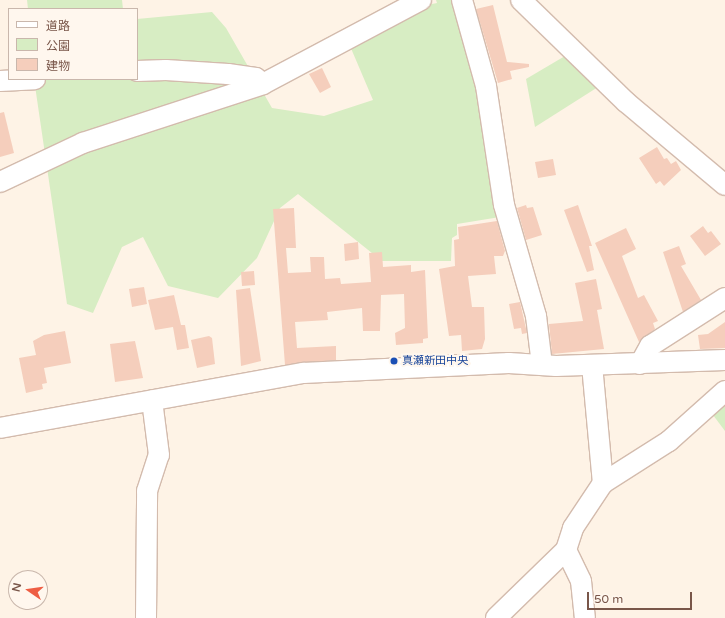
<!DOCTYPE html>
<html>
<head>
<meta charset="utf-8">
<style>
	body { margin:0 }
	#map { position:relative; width:725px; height:618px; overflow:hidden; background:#fef3e6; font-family:"Varela Round","Noto Sans JP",sans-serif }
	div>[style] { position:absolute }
	.green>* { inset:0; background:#d7edc3 }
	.building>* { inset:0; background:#f5cebc }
	.roads { filter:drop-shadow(1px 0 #d3bbad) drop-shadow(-1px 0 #d3bbad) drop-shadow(0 1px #d3bbad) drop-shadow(0 -1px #d3bbad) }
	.minor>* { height:20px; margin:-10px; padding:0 10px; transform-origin:10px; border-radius:10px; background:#fff }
	.dots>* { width:11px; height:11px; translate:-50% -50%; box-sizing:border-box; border:2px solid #fff7ee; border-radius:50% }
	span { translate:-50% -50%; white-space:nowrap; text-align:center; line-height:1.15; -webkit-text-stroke:4px #fff7ee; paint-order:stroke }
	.transit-label { font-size:11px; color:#164399 }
	.left { translate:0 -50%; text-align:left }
	.legend { position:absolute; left:8px; top:8px; width:130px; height:72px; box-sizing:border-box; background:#fff7ee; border:1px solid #c9b7ac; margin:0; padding:5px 7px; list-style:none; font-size:12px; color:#795649 }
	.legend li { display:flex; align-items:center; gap:8px; height:20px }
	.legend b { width:20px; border:1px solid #c9b7ac }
	.north { position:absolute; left:8px; top:570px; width:40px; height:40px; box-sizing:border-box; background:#fff7ee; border:1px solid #c9b7ac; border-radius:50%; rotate:283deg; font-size:11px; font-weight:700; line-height:16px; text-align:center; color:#795649 }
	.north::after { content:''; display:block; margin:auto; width:14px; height:18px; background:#ee5e44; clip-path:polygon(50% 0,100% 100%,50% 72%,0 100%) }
	.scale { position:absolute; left:587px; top:592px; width:105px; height:18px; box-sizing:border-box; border:2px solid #795649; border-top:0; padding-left:5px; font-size:12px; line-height:14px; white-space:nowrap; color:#795649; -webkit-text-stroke:3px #fff7ee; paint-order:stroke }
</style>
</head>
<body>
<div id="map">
	<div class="green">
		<div style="clip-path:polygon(27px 0,122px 0,123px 9px,28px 9px)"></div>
		<div style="clip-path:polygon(436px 0,456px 0,479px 99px,500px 217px,457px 224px,457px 235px,452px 238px,451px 261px,382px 261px,298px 194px,280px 208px,257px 258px,218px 298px,168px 286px,143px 237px,122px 247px,93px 313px,67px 304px,34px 79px,137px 79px,137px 19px,212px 12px,226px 28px,272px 108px,324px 116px,373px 100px,350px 46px,427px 5px,437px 3px)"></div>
		<div style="clip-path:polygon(565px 56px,598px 87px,535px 127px,526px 79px)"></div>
		<div style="clip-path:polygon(725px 397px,725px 431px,710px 411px)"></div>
	</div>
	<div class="building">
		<div style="clip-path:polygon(493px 5px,507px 62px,529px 64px,529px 67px,510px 71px,512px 79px,498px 83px,476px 9px)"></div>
		<div style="clip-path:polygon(322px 68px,331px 87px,320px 93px,309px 74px)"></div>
		<div style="clip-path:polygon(4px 112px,14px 153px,0 157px,0 113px)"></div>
		<div style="clip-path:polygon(657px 147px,664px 159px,667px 158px,671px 164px,676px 161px,681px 170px,664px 186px,660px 181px,656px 184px,639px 158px)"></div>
		<div style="clip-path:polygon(553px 159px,556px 175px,538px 178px,535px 162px)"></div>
		<div style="clip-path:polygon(526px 205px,527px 208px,533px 207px,542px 235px,526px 240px,517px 208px)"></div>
		<div style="clip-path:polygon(578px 205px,592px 246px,589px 246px,594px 270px,587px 272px,564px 210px)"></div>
		<div style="clip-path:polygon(294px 208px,296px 248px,286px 248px,288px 273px,311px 272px,310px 257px,324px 257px,325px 279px,340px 278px,341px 284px,371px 282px,369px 253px,382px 252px,383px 267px,411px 265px,411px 272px,425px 270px,428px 338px,423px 339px,423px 343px,396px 345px,395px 333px,405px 328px,404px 294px,381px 295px,380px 331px,363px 331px,362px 308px,327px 312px,328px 320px,295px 322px,297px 348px,336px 346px,336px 360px,285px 365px,273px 209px)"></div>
		<div style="clip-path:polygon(497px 221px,505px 251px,503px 256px,494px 256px,496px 274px,468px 276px,472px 307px,484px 307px,485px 339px,482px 349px,462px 351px,461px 335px,449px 336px,439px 269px,455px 266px,454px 240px,459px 239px,458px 227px)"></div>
		<div style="clip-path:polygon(703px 226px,708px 233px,711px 231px,721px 244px,705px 256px,690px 236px)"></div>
		<div style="clip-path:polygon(626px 228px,636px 249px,622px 256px,638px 298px,644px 295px,658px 321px,653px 323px,655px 329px,639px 342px,595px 243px)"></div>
		<div style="clip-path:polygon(358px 242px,359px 259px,345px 261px,344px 244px)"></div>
		<div style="clip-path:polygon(679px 246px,686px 264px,681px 266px,701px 300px,683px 312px,663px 252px)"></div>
		<div style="clip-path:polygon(254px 271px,255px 285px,242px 286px,241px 272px)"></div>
		<div style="clip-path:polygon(596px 279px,602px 309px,597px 310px,604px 349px,552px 354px,549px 324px,583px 321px,575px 283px)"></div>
		<div style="clip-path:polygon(144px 287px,147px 304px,132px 307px,129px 289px)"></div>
		<div style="clip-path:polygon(250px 288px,261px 361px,241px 366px,236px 290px)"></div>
		<div style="clip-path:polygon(174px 295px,181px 325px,185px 325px,189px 348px,177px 350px,173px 327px,155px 330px,148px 300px)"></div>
		<div style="clip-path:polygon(520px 302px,527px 333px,522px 334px,521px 328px,514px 329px,509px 304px)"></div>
		<div style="clip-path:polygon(725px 322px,725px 348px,700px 349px,698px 335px,708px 334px)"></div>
		<div style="clip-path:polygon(65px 331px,71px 363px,44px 368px,47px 383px,42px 384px,43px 389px,26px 393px,19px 358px,36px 355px,33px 341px,44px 335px)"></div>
		<div style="clip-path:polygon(209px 336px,212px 338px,215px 364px,197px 368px,191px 340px)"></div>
		<div style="clip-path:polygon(135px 341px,143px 378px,115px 382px,110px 344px)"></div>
	</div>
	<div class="roads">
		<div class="minor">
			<div style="left:462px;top:0;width:89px;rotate:74.4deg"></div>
			<div style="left:486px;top:86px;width:120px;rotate:81.4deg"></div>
			<div style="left:504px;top:205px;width:116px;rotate:73.9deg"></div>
			<div style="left:536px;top:316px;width:49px;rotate:83deg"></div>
			<div style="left:521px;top:0;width:146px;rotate:44.2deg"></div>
			<div style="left:626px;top:102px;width:129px;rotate:40deg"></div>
			<div style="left:137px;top:71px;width:29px;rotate:-2deg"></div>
			<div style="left:166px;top:70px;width:62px;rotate:3.7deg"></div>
			<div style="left:228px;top:74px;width:28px;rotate:8deg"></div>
			<div style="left:256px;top:78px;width:9px;rotate:41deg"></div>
			<div style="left:0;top:81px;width:35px;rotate:-3deg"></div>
			<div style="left:0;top:182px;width:92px;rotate:-25.2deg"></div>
			<div style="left:83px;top:143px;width:189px;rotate:-18.1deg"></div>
			<div style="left:263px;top:84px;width:179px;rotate:-28deg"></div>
			<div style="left:640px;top:364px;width:21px;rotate:-61deg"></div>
			<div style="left:650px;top:346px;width:89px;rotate:-32.6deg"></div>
			<div style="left:592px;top:365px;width:119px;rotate:84.7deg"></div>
			<div style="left:0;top:428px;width:308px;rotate:-10.3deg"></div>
			<div style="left:303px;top:373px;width:206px;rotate:-2.8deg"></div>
			<div style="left:509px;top:363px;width:47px;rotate:3.7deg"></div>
			<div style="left:556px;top:366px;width:169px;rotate:-2deg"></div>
			<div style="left:566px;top:550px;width:34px;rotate:64deg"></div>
			<div style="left:581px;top:581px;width:37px;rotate:84deg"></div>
			<div style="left:146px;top:618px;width:127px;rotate:-89.5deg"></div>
			<div style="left:147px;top:491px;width:38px;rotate:-72deg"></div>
			<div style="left:159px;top:455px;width:55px;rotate:-97.3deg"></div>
			<div style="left:496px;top:618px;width:98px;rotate:-44.2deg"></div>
			<div style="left:566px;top:550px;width:23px;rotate:-72deg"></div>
			<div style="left:573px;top:528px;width:54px;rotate:-56.3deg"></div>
			<div style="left:603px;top:483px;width:78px;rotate:-32.5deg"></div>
			<div style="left:669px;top:441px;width:75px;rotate:-41.8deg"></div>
		</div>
	</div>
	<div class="dots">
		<div style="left:394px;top:361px;background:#1a4fb4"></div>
	</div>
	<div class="transit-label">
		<span class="left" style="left:402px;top:361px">真瀬新田中央</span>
	</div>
	<ul class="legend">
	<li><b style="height:5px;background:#fff"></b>道路</li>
	<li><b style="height:11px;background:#d7edc3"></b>公園</li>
	<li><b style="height:11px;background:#f5cebc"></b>建物</li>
	</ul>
	<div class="north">N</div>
	<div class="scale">50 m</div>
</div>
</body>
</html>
